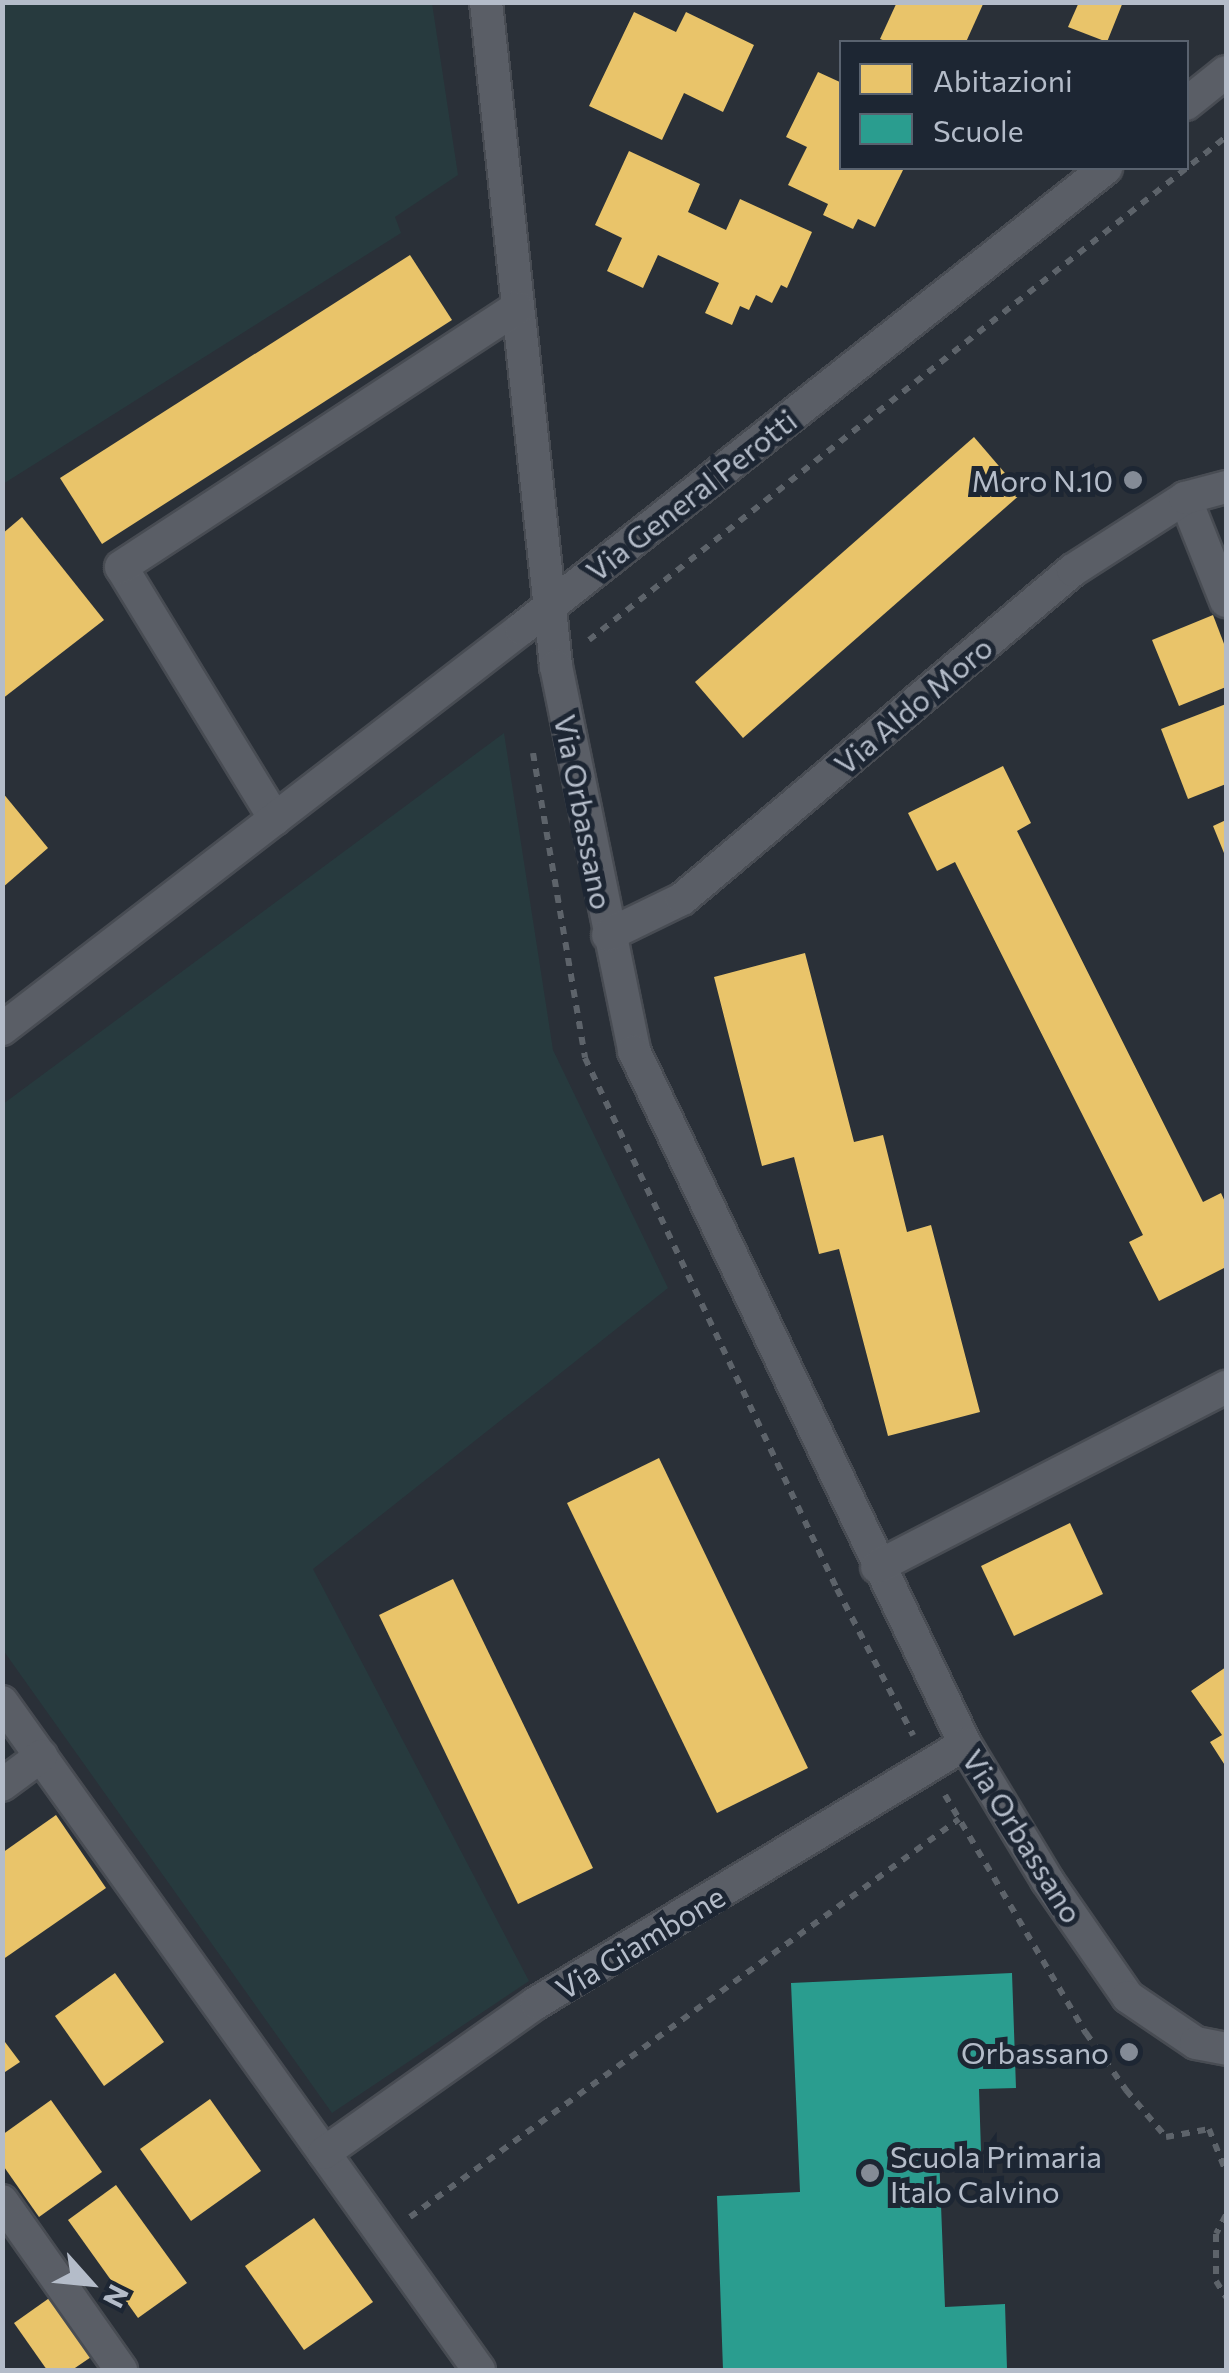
<!DOCTYPE html>
<html>
<head>
<meta charset="utf-8">
<style>
	body { margin:0 }
	#map { position:relative; width:1229px; height:2373px; overflow:hidden; background:#2a3038; font-family:Commissioner,sans-serif }
	div>[style] { position:absolute }
	.green>* { inset:0; background:#273a3e }
	.homes>* { inset:0; background:#e9c46a }
	.schools>* { inset:0; background:#2a9d8f }
	.path>* { height:6px; margin-top:-3px; transform-origin:0; background:repeating-linear-gradient(90deg,#5d636a 0 8px,transparent 0 16px) }
	.roads { filter:drop-shadow(2px 0 #484c53) drop-shadow(-2px 0 #484c53) drop-shadow(0 2px #484c53) drop-shadow(0 -2px #484c53) }
	.minor>* { height:32px; margin:-16px; padding:0 16px; transform-origin:16px; border-radius:16px; background:#5a5e66 }
	.dots>* { width:28px; height:28px; translate:-50% -50%; box-sizing:border-box; border:5px solid #1d2633; border-radius:50% }
	span { translate:-50% -50%; white-space:nowrap; text-align:center; line-height:1.15; -webkit-text-stroke:10px #1d2633; paint-order:stroke }
	.poi-label { font-size:30px; color:#b4bcc9 }
	.right { translate:-100% -50%; text-align:right }
	.left { translate:0 -50%; text-align:left }
	.street-label { font-size:30px; color:#b4bcc9 }
	.frame { position:absolute; inset:0; border:5px solid #b4bcc9; pointer-events:none }
	.legend { position:absolute; left:839px; top:40px; width:350px; height:130px; box-sizing:border-box; background:#1d2633; border:2px solid #59626f; margin:0; padding:12px 18px; list-style:none; font-size:30px; color:#b4bcc9 }
	.legend li { display:flex; align-items:center; gap:20px; height:50px }
	.legend b { width:50px; border:2px solid #59626f }
	.north { position:absolute; left:40px; top:2233px; width:100px; height:100px; -webkit-text-stroke:8px #1d2633; paint-order:stroke; rotate:117deg; font-size:28px; font-weight:700; line-height:40px; text-align:center; color:#b4bcc9 }
	.north::after { content:''; display:block; margin:auto; width:35px; height:45px; background:#b4bcc9; clip-path:polygon(50% 0,100% 100%,50% 72%,0 100%) }
</style>
</head>
<body>
<div id="map">
	<div class="green">
		<div style="clip-path:polygon(3px 2px,432px 3px,458px 175px,395px 217px,401px 233px,3px 484px)"></div>
		<div style="clip-path:polygon(504px 733px,553px 1050px,668px 1288px,313px 1569px,529px 1981px,332px 2113px,3px 1650px,3px 1104px)"></div>
	</div>
	<div class="homes">
		<div style="clip-path:polygon(897px 2px,984px 2px,966px 42px,888px 42px,880px 39px)"></div>
		<div style="clip-path:polygon(1079px 2px,1123px 2px,1107px 42px,1068px 27px)"></div>
		<div style="clip-path:polygon(634px 12px,676px 32px,686px 12px,754px 45px,723px 112px,684px 93px,662px 140px,589px 106px)"></div>
		<div style="clip-path:polygon(818px 72px,842px 83px,842px 168px,904px 168px,875px 227px,858px 219px,853px 229px,823px 215px,828px 204px,788px 185px,807px 147px,786px 137px)"></div>
		<div style="clip-path:polygon(629px 151px,700px 184px,688px 212px,726px 230px,740px 199px,812px 232px,787px 288px,781px 285px,772px 303px,756px 295px,749px 310px,740px 306px,732px 325px,705px 313px,719px 283px,658px 255px,643px 288px,607px 271px,622px 238px,595px 225px)"></div>
		<div style="clip-path:polygon(410px 255px,452px 320px,102px 544px,60px 478px)"></div>
		<div style="clip-path:polygon(974px 437px,1022px 493px,743px 738px,695px 682px)"></div>
		<div style="clip-path:polygon(22px 517px,104px 620px,2px 699px,2px 534px)"></div>
		<div style="clip-path:polygon(1213px 615px,1226px 649px,1226px 687px,1179px 706px,1152px 640px)"></div>
		<div style="clip-path:polygon(1226px 704px,1226px 784px,1188px 799px,1161px 729px)"></div>
		<div style="clip-path:polygon(1003px 766px,1031px 823px,1017px 831px,1203px 1202px,1221px 1193px,1226px 1204px,1226px 1267px,1159px 1301px,1129px 1242px,1143px 1235px,955px 862px,937px 871px,908px 813px)"></div>
		<div style="clip-path:polygon(2px 792px,48px 848px,2px 888px)"></div>
		<div style="clip-path:polygon(1226px 820px,1226px 858px,1213px 826px)"></div>
		<div style="clip-path:polygon(805px 953px,854px 1142px,883px 1135px,907px 1232px,931px 1225px,980px 1412px,888px 1436px,839px 1249px,819px 1254px,794px 1157px,762px 1166px,714px 977px)"></div>
		<div style="clip-path:polygon(659px 1458px,808px 1768px,717px 1813px,567px 1503px)"></div>
		<div style="clip-path:polygon(1070px 1523px,1103px 1594px,1014px 1636px,981px 1566px)"></div>
		<div style="clip-path:polygon(453px 1579px,593px 1868px,518px 1904px,379px 1615px)"></div>
		<div style="clip-path:polygon(1226px 1667px,1226px 1767px,1210px 1742px,1222px 1735px,1191px 1691px)"></div>
		<div style="clip-path:polygon(56px 1815px,106px 1888px,2px 1960px,2px 1853px)"></div>
		<div style="clip-path:polygon(115px 1973px,164px 2042px,104px 2086px,55px 2016px)"></div>
		<div style="clip-path:polygon(2px 2038px,20px 2062px,2px 2074px)"></div>
		<div style="clip-path:polygon(210px 2099px,261px 2171px,191px 2221px,140px 2149px)"></div>
		<div style="clip-path:polygon(51px 2100px,102px 2172px,39px 2217px,2px 2164px,2px 2135px)"></div>
		<div style="clip-path:polygon(116px 2185px,187px 2283px,138px 2318px,68px 2220px)"></div>
		<div style="clip-path:polygon(314px 2218px,373px 2302px,304px 2350px,245px 2266px)"></div>
		<div style="clip-path:polygon(55px 2294px,97px 2353px,72px 2370px,47px 2370px,14px 2323px)"></div>
	</div>
	<div class="schools">
		<div style="clip-path:polygon(1012px 1973px,1016px 2088px,979px 2089px,981px 2152px,939px 2154px,945px 2307px,1005px 2304px,1007px 2369px,723px 2370px,717px 2196px,800px 2192px,791px 1983px)"></div>
	</div>
	<div class="path">
		<div style="left:589px;top:640px;width:812px;rotate:-38.3deg"></div>
		<div style="left:533px;top:753px;width:309px;rotate:80.3deg"></div>
		<div style="left:585px;top:1058px;width:588px;rotate:64.61deg"></div>
		<div style="left:837px;top:1589px;width:165px;rotate:62.5deg"></div>
		<div style="left:945px;top:1795px;width:277px;rotate:59.4deg"></div>
		<div style="left:1086px;top:2033px;width:70px;rotate:54.9deg"></div>
		<div style="left:1126px;top:2090px;width:62px;rotate:49.6deg"></div>
		<div style="left:1166px;top:2137px;width:44px;rotate:-10.5deg"></div>
		<div style="left:1209px;top:2129px;width:46px;rotate:68.4deg"></div>
		<div style="left:1226px;top:2215px;width:21px;rotate:118deg"></div>
		<div style="left:1216px;top:2234px;width:47px;rotate:90deg"></div>
		<div style="left:1216px;top:2281px;width:19px;rotate:58deg"></div>
		<div style="left:410px;top:2217px;width:678px;rotate:-35.94deg"></div>
	</div>
	<div class="roads">
		<div class="minor">
			<div style="left:486px;top:2px;width:668px;rotate:83.98deg"></div>
			<div style="left:556px;top:666px;width:393px;rotate:78.5deg"></div>
			<div style="left:634px;top:1051px;width:768px;rotate:64.47deg"></div>
			<div style="left:965px;top:1744px;width:159px;rotate:58.9deg"></div>
			<div style="left:1047px;top:1880px;width:142px;rotate:55.3deg"></div>
			<div style="left:1128px;top:1997px;width:82px;rotate:34.1deg"></div>
			<div style="left:1196px;top:2043px;width:31px;rotate:11deg"></div>
			<div style="left:1186px;top:104px;width:51px;rotate:-38.7deg"></div>
			<div style="left:1185px;top:498px;width:111px;rotate:68.3deg"></div>
			<div style="left:275px;top:819px;width:295px;rotate:-121.4deg"></div>
			<div style="left:121px;top:567px;width:473px;rotate:-33.2deg"></div>
			<div style="left:608px;top:935px;width:82px;rotate:-25.9deg"></div>
			<div style="left:682px;top:899px;width:511px;rotate:-40.08deg"></div>
			<div style="left:1073px;top:570px;width:133px;rotate:-32.7deg"></div>
			<div style="left:1185px;top:498px;width:42px;rotate:-15deg"></div>
			<div style="left:2px;top:1029px;width:655px;rotate:-37.62deg"></div>
			<div style="left:521px;top:629px;width:745px;rotate:-38.24deg"></div>
			<div style="left:877px;top:1567px;width:393px;rotate:-27.3deg"></div>
			<div style="left:2px;top:1702px;width:821px;rotate:54.47deg"></div>
			<div style="left:2px;top:1785px;width:49px;rotate:-36.6deg"></div>
			<div style="left:324px;top:2153px;width:260px;rotate:-35.3deg"></div>
			<div style="left:536px;top:2003px;width:501px;rotate:-31.12deg"></div>
			<div style="left:2px;top:2201px;width:207px;rotate:54.8deg"></div>
		</div>
	</div>
	<div class="dots">
		<div style="left:1133px;top:480px;background:#848b96"></div>
		<div style="left:1129px;top:2052px;background:#848b96"></div>
		<div style="left:870px;top:2173px;background:#848b96"></div>
	</div>
	<div class="poi-label">
		<span class="right" style="left:1113px;top:480px">Moro N.10</span>
		<span class="right" style="left:1109px;top:2052px">Orbassano</span>
		<span class="left" style="left:890px;top:2173px">Scuola Primaria<br>Italo Calvino</span>
	</div>
	<div class="street-label">
		<span style="left:691px;top:495px;rotate:-38deg">Via General Perotti</span>
		<span style="left:913px;top:705px;rotate:-40deg">Via Aldo Moro</span>
		<span style="left:584px;top:812px;rotate:79deg">Via Orbassano</span>
		<span style="left:1023px;top:1836px;rotate:58deg">Via Orbassano</span>
		<span style="left:640px;top:1942px;rotate:-31deg">Via Giambone</span>
	</div>
	<div class="frame"></div>
	<ul class="legend">
	<li><b style="height:28px;background:#e9c46a"></b>Abitazioni</li>
	<li><b style="height:28px;background:#2a9d8f"></b>Scuole</li>
	</ul>
	<div class="north">N</div>
</div>
</body>
</html>
